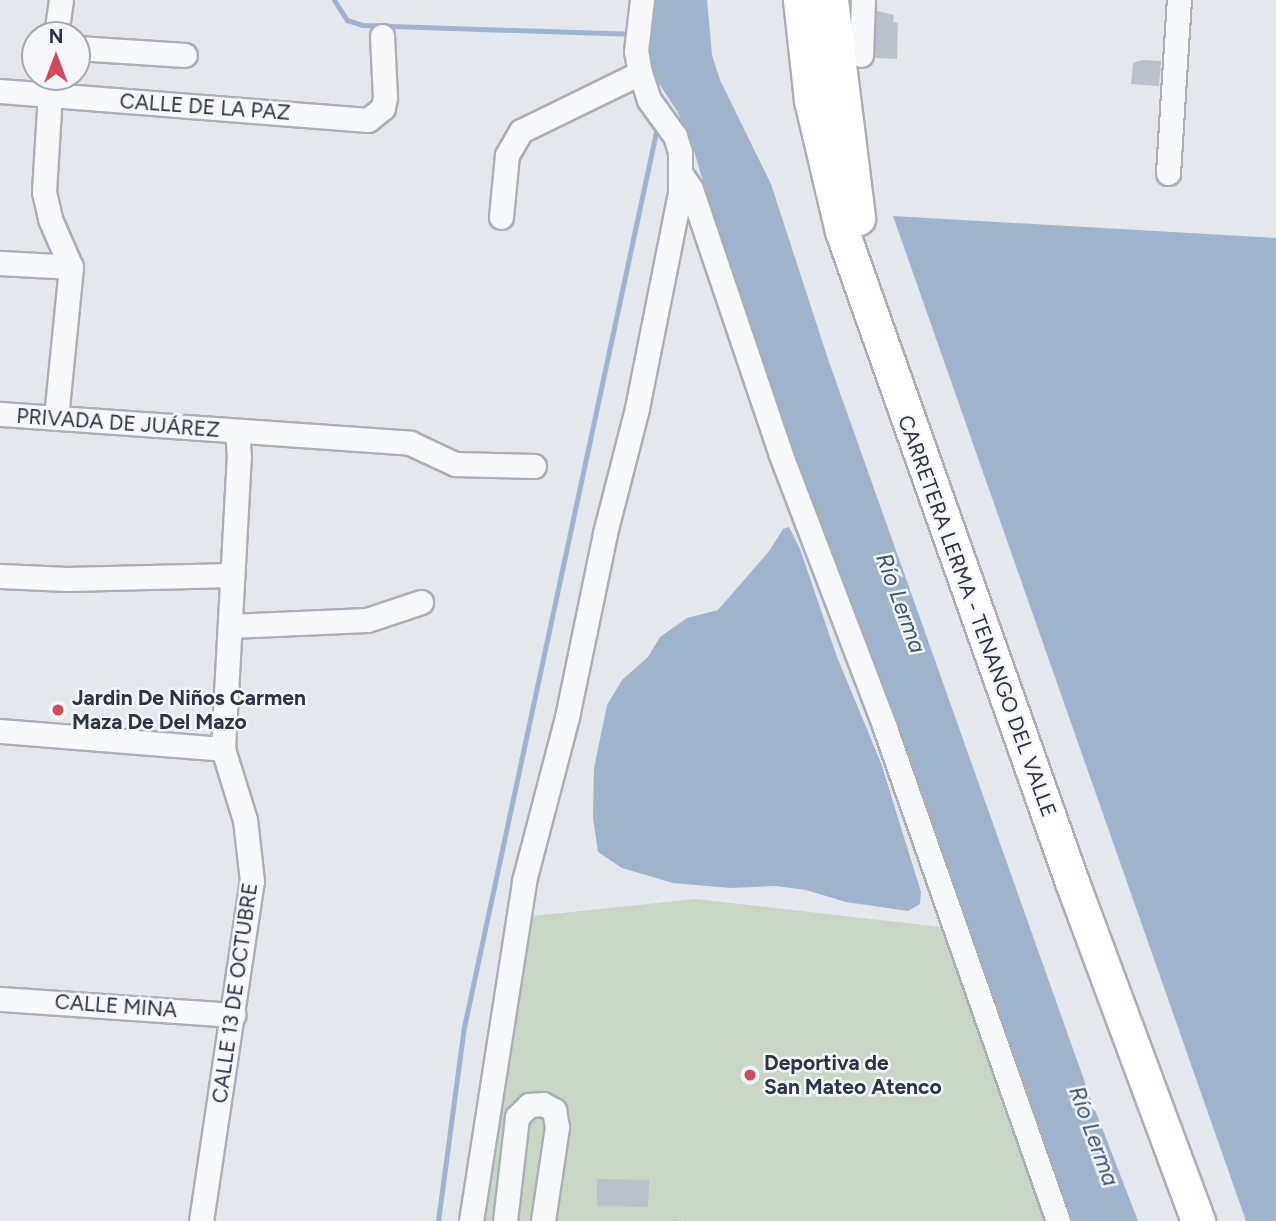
<!DOCTYPE html>
<html>
<head>
<meta charset="utf-8">
<style>
	body { margin:0 }
	#map { position:relative; width:1276px; height:1221px; overflow:hidden; background:#e4e7ec; font-family:Figtree,sans-serif }
	div>[style] { position:absolute }
	.green>* { inset:0; background:#c9d6c5 }
	.water>* { inset:0; background:#9fb4cc }
	.stream>* { height:5px; margin:-2.5px; padding:0 2.5px; transform-origin:2.5px; border-radius:2.5px; background:#9fb4cc }
	.building>* { inset:0; background:#bbc0ca }
	.path>* { height:2.5px; margin-top:-1.25px; transform-origin:0; background:repeating-linear-gradient(90deg,#c2c5cb 0 5px,transparent 0 10px) }
	.roads { filter:drop-shadow(2px 0 #a9aeb7) drop-shadow(-2px 0 #a9aeb7) drop-shadow(0 2px #a9aeb7) drop-shadow(0 -2px #a9aeb7) }
	.minor>* { height:23px; margin:-11.5px; padding:0 11.5px; transform-origin:11.5px; border-radius:11.5px; background:#f7f8fa }
	.highway>* { height:33px; margin:-16.5px; padding:0 16.5px; transform-origin:16.5px; border-radius:16.5px; background:#fff }
	.dots>* { width:19px; height:19px; translate:-50% -50%; box-sizing:border-box; border:4px solid #f4f6f9; border-radius:50% }
	span { translate:-50% -50%; white-space:nowrap; text-align:center; line-height:1.15; -webkit-text-stroke:5px #f4f6f9; paint-order:stroke }
	.street-label { font-size:21px; color:#2b3445 }
	.poi-label { font-size:21px; color:#2b3445; font-weight:700 }
	.left { translate:0 -50%; text-align:left }
	.water-label { font-size:23px; color:#34527a; font-style:italic }
	.north { position:absolute; left:21px; top:21px; width:70px; height:70px; box-sizing:border-box; background:#f4f6f9; border:2px solid #a4a8b1; border-radius:50%; rotate:0deg; font-size:19px; font-weight:700; line-height:28px; text-align:center; color:#2b3445 }
	.north::after { content:''; display:block; margin:auto; width:24px; height:32px; background:#d1495b; clip-path:polygon(50% 0,100% 100%,50% 72%,0 100%) }
</style>
</head>
<body>
<div id="map">
	<div class="green">
		<div style="clip-path:polygon(696px 899px,949px 928px,1053px 1221px,476px 1221px,523px 917px)"></div>
	</div>
	<div class="water">
		<div style="clip-path:polygon(652px 0,707px 0,712px 55px,720px 80px,771px 184px,828px 359px,1089px 1094px,1138px 1221px,1071px 1221px,792px 455px,729px 270px,692px 144px,677px 111px,652px 73px,649px 58px)"></div>
		<div style="clip-path:polygon(893px 216px,1276px 238px,1276px 1221px,1246px 1221px)"></div>
		<div style="clip-path:polygon(789px 527px,800px 549px,837px 657px,881px 763px,921px 892px,920px 904px,908px 911px,846px 902px,806px 890px,776px 886px,730px 888px,673px 883px,622px 868px,598px 852px,593px 818px,594px 768px,607px 705px,622px 680px,648px 657px,660px 637px,687px 618px,718px 610px,770px 550px,783px 529px)"></div>
	</div>
	<div class="stream">
		<div style="left:334px;top:0;width:24px;rotate:57deg"></div>
		<div style="left:347px;top:20px;width:16px;rotate:18deg"></div>
		<div style="left:362px;top:25px;width:267px;rotate:1.9deg"></div>
		<div style="left:438px;top:1221px;width:196px;rotate:-82.4deg"></div>
		<div style="left:464px;top:1027px;width:925px;rotate:-77.89deg"></div>
	</div>
	<div class="building">
		<div style="clip-path:polygon(877px 11px,894px 15px,893px 22px,898px 23px,897px 59px,874px 58px)"></div>
		<div style="clip-path:polygon(1142px 60px,1161px 61px,1159px 86px,1131px 84px,1133px 63px)"></div>
		<div style="clip-path:polygon(597px 1179px,649px 1180px,648px 1207px,597px 1206px)"></div>
	</div>
	<div class="path">
		<div style="left:673px;top:1221px;width:13px"></div>
	</div>
	<div class="roads">
		<div class="minor">
			<div style="left:56px;top:35px;width:35px;rotate:-82deg"></div>
			<div style="left:77px;top:48px;width:108px;rotate:3.7deg"></div>
			<div style="left:861px;top:55px;width:55px;rotate:-87.9deg"></div>
			<div style="left:51px;top:77px;width:115px;rotate:93.5deg"></div>
			<div style="left:44px;top:192px;width:28px;rotate:77deg"></div>
			<div style="left:50px;top:219px;width:52px;rotate:66.4deg"></div>
			<div style="left:71px;top:267px;width:151px;rotate:95.7deg"></div>
			<div style="left:0;top:91px;width:369px;rotate:4.5deg"></div>
			<div style="left:368px;top:120px;width:19px;rotate:-39deg"></div>
			<div style="left:383px;top:108px;width:11px;rotate:-80deg"></div>
			<div style="left:385px;top:97px;width:61px;rotate:-92.8deg"></div>
			<div style="left:1168px;top:173px;width:173px;rotate:-86.4deg"></div>
			<div style="left:681px;top:174px;width:18px;rotate:56deg"></div>
			<div style="left:691px;top:189px;width:281px;rotate:71.3deg"></div>
			<div style="left:781px;top:455px;width:292px;rotate:69.1deg"></div>
			<div style="left:885px;top:728px;width:522px;rotate:70.66deg"></div>
			<div style="left:501px;top:217px;width:62px;rotate:-84.5deg"></div>
			<div style="left:507px;top:155px;width:28px;rotate:-60deg"></div>
			<div style="left:521px;top:131px;width:132px;rotate:-26deg"></div>
			<div style="left:0;top:263px;width:71px;rotate:3.2deg"></div>
			<div style="left:0;top:414px;width:411px;rotate:4deg"></div>
			<div style="left:410px;top:443px;width:50px;rotate:25deg"></div>
			<div style="left:455px;top:464px;width:79px;rotate:1.5deg"></div>
			<div style="left:0;top:576px;width:67px;rotate:2.6deg"></div>
			<div style="left:67px;top:579px;width:165px;rotate:-1.4deg"></div>
			<div style="left:230px;top:626px;width:137px;rotate:-2.5deg"></div>
			<div style="left:367px;top:620px;width:57px;rotate:-18.4deg"></div>
			<div style="left:0;top:731px;width:224px;rotate:4.6deg"></div>
			<div style="left:0;top:999px;width:234px;rotate:3.9deg"></div>
			<div style="left:201px;top:1221px;width:344px;rotate:-81.5deg"></div>
			<div style="left:252px;top:881px;width:61px;rotate:-96.5deg"></div>
			<div style="left:245px;top:820px;width:74px;rotate:-107.2deg"></div>
			<div style="left:223px;top:749px;width:291px;rotate:-86.9deg"></div>
			<div style="left:239px;top:458px;width:26px;rotate:-94deg"></div>
			<div style="left:471px;top:1221px;width:344px;rotate:-81.1deg"></div>
			<div style="left:524px;top:881px;width:170px;rotate:-75.3deg"></div>
			<div style="left:567px;top:717px;width:188px;rotate:-78.3deg"></div>
			<div style="left:605px;top:533px;width:129px;rotate:-75.6deg"></div>
			<div style="left:637px;top:408px;width:219px;rotate:-78.7deg"></div>
			<div style="left:680px;top:193px;width:41px;rotate:-90deg"></div>
			<div style="left:680px;top:152px;width:17px;rotate:-107deg"></div>
			<div style="left:675px;top:136px;width:44px;rotate:-125.8deg"></div>
			<div style="left:649px;top:100px;width:28px;rotate:-108deg"></div>
			<div style="left:640px;top:73px;width:22px;rotate:-100deg"></div>
			<div style="left:636px;top:51px;width:51px;rotate:-83.3deg"></div>
			<div style="left:505px;top:1221px;width:105px;rotate:-83.4deg"></div>
			<div style="left:517px;top:1117px;width:17px;rotate:-45deg"></div>
			<div style="left:529px;top:1105px;width:14px;rotate:-4deg"></div>
			<div style="left:543px;top:1104px;width:13px;rotate:29deg"></div>
			<div style="left:554px;top:1110px;width:17px;rotate:80deg"></div>
			<div style="left:557px;top:1127px;width:95px;rotate:98.5deg"></div>
		</div>
		<div class="highway">
			<div style="left:800px;top:0;width:101px;rotate:83.7deg"></div>
			<div style="left:811px;top:100px;width:135px;rotate:76.7deg"></div>
			<div style="left:842px;top:231px;width:690px;rotate:70.54deg"></div>
			<div style="left:1072px;top:882px;width:362px;rotate:69.6deg"></div>
			<div style="left:831px;top:0;width:220px;rotate:82.9deg"></div>
		</div>
	</div>
	<div class="dots">
		<div style="left:58px;top:710px;background:#d1495b"></div>
		<div style="left:750px;top:1075px;background:#d1495b"></div>
	</div>
	<div class="street-label">
		<span style="left:205px;top:107px;rotate:4deg">CALLE DE LA PAZ</span>
		<span style="left:118px;top:423px;rotate:4deg">PRIVADA DE JUÁREZ</span>
		<span style="left:977px;top:616px;rotate:70deg">CARRETERA LERMA - TENANGO DEL VALLE</span>
		<span style="left:235px;top:993px;rotate:-82deg">CALLE 13 DE OCTUBRE</span>
		<span style="left:116px;top:1006px;rotate:4deg">CALLE MINA</span>
	</div>
	<div class="poi-label">
		<span class="left" style="left:72px;top:710px">Jardin De Niños Carmen<br>Maza De Del Mazo</span>
		<span class="left" style="left:764px;top:1075px">Deportiva de<br>San Mateo Atenco</span>
	</div>
	<div class="water-label">
		<span style="left:901px;top:603px;rotate:70deg">Río Lerma</span>
		<span style="left:1094px;top:1136px;rotate:70deg">Río Lerma</span>
	</div>
	<div class="north">N</div>
</div>
</body>
</html>
